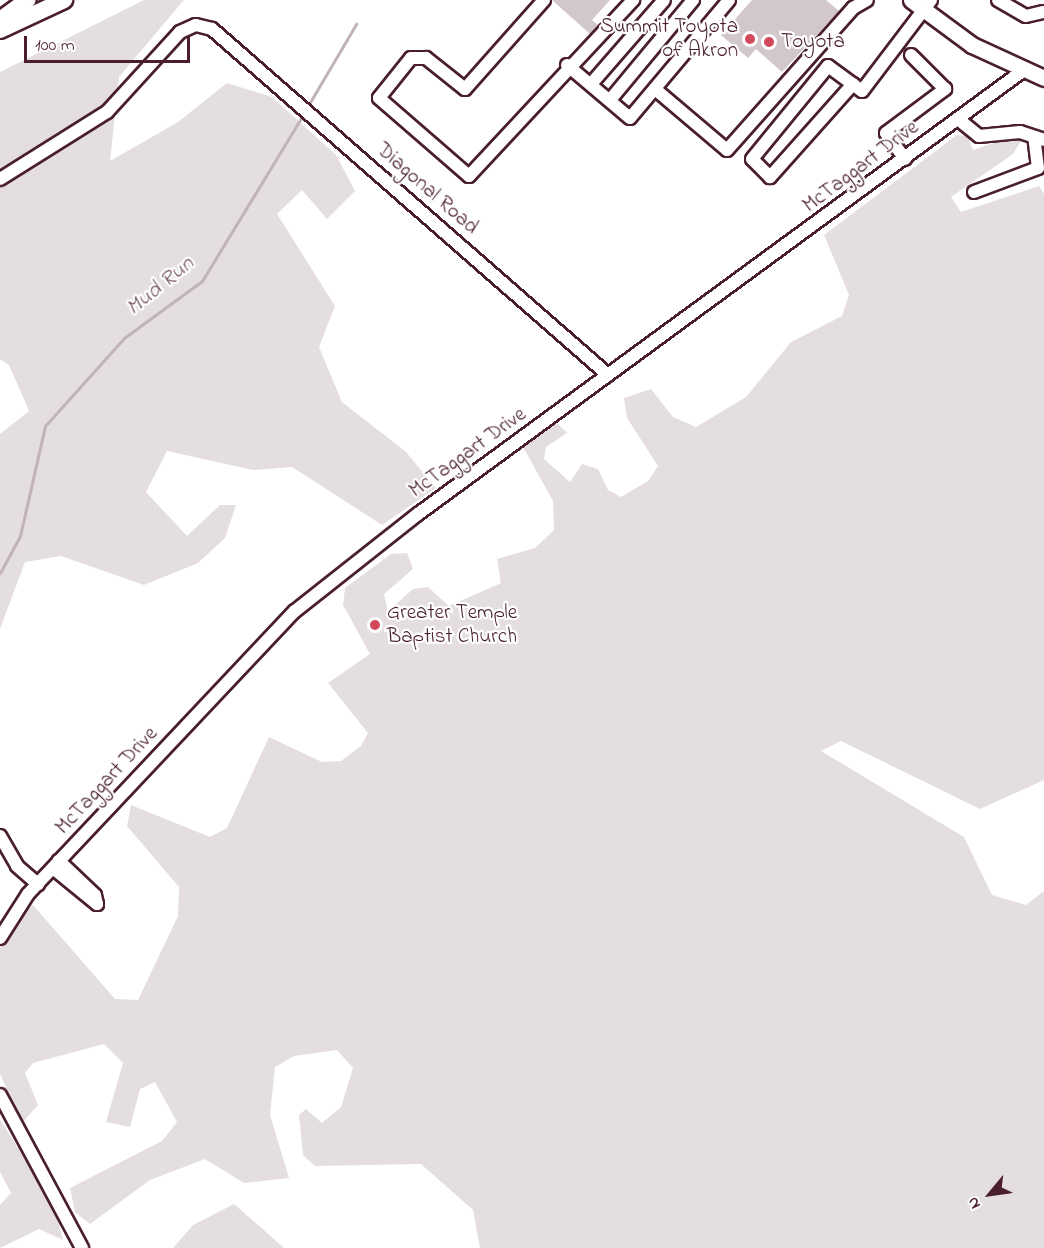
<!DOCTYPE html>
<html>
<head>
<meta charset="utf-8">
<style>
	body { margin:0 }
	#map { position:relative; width:1044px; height:1248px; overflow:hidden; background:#fff; font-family:"Indie Flower",sans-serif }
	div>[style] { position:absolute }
	.green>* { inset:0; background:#e5dee0 }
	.stream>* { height:3px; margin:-1.5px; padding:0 1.5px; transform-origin:1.5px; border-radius:1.5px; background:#c1b3b6 }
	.building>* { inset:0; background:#d2c7cb }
	.roads { filter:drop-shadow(2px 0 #4a1f2b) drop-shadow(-2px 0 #4a1f2b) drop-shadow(0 2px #4a1f2b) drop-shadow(0 -2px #4a1f2b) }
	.minor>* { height:12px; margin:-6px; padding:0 6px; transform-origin:6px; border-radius:6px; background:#fff }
	.major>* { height:15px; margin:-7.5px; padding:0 7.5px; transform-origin:7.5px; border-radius:7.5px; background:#fff }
	.highway>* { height:16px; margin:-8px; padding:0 8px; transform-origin:8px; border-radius:8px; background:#fff }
	.dots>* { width:16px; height:16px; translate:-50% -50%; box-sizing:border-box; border:3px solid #fff; border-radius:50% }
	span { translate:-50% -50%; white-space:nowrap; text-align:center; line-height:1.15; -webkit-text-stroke:4.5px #fff; paint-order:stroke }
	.poi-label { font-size:21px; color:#4a1f2b }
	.right { translate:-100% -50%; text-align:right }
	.left { translate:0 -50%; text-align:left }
	.street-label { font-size:21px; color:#4a1f2b }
	.water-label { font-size:22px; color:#74535c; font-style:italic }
	.north { position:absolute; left:960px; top:1164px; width:60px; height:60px; -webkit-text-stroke:4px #fff; paint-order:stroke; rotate:241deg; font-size:16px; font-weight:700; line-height:24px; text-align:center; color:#4a1f2b }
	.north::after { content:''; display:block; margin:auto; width:21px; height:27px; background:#4a1f2b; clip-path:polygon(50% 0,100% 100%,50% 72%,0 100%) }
	.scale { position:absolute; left:24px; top:36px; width:166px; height:27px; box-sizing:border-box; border:3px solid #4a1f2b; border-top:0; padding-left:8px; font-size:18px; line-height:21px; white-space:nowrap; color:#4a1f2b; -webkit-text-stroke:4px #fff; paint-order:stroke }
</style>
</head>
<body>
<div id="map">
	<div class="green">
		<div style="clip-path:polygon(144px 0,184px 0,119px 77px,110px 161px,178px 122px,227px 83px,272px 97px,336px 155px,355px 191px,327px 219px,302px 190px,277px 214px,335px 306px,319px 347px,342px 402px,406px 452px,436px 488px,382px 525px,292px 467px,253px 470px,167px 451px,146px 492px,187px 536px,220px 505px,236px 505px,225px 538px,198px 563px,144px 585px,61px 556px,25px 562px,0 629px,0 434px,29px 411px,9px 365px,0 359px,0 72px)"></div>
		<div style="clip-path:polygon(957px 135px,968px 136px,973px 150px,1012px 137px,1021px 141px,1013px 154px,951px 197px,961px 212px,1039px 186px,1044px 194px,1044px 780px,980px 809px,841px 741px,821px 751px,964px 837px,992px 895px,1026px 905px,1044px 891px,1044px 1248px,480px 1248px,473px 1210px,421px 1164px,315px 1166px,303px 1155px,299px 1115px,306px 1109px,322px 1123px,341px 1107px,353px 1068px,337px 1050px,294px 1056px,275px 1067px,270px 1115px,289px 1178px,244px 1183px,205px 1159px,150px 1180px,90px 1224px,75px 1212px,70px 1188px,162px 1141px,177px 1122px,155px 1082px,140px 1089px,130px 1127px,106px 1122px,123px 1063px,104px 1044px,33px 1063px,25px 1073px,38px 1105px,22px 1123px,0 1074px,0 947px,25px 910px,33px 905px,115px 999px,138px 1000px,178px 916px,179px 887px,127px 826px,131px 805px,210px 837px,227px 828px,269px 737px,322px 762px,341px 761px,361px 746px,368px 733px,328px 683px,370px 654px,343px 605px,345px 588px,391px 554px,407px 553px,413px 569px,384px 594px,388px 611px,413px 589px,428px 587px,449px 606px,501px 583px,497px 559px,535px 548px,554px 530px,553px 501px,522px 445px,555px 421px,567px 433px,546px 447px,544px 459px,570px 482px,582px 464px,598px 469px,608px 490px,621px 497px,648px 481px,658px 466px,627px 418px,624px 398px,651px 389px,673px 417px,696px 427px,746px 397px,791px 342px,842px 316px,849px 295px,824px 235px)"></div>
		<div style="clip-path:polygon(0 1119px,55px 1208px,63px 1240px,39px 1229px,0 1248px,0 1205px,11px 1193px,0 1172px)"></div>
		<div style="clip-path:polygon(234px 1204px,284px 1248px,173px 1248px,193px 1225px)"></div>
	</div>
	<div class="stream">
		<div style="left:306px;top:109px;width:99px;rotate:-59.5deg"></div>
		<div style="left:0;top:573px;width:42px;rotate:-61.6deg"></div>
		<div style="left:20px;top:536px;width:113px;rotate:-77.2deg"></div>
		<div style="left:45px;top:426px;width:118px;rotate:-48.1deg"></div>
		<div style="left:124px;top:338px;width:97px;rotate:-36.2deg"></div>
		<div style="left:202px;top:281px;width:194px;rotate:-58.7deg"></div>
	</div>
	<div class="building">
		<div style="clip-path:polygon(552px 0,610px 0,592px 20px,598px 25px,590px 34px)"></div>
		<div style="clip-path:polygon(752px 0,826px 0,839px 11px,782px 72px,756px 49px,748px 58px,721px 35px)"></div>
	</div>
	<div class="roads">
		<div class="minor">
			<div style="left:544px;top:0;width:119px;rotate:131.6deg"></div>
			<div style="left:465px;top:89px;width:50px;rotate:-141.5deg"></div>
			<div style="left:426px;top:58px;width:15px;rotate:180deg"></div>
			<div style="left:411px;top:58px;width:51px;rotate:128.7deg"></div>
			<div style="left:379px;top:98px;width:119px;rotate:40.9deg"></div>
			<div style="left:469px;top:176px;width:241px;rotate:-47deg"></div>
			<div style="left:998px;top:0;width:32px;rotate:30deg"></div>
			<div style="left:1026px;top:16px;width:18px;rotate:-13deg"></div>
			<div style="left:567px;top:65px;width:82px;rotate:40.1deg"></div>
			<div style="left:630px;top:118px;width:154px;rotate:-50deg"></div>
			<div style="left:591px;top:84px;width:111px;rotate:-49deg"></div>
			<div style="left:853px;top:84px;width:125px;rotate:131.7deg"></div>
			<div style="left:770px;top:177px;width:25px;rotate:-135deg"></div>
			<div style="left:752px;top:159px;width:120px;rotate:-50.7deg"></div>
			<div style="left:828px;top:66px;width:42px;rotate:36.3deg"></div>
			<div style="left:862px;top:91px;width:114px;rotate:-52.8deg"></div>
			<div style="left:655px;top:89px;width:94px;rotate:40.3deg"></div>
			<div style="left:727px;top:150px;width:190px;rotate:-48.4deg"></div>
			<div style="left:853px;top:8px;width:16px;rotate:-30deg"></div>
			<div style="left:610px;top:100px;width:130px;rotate:-50.3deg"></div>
			<div style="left:958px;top:119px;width:27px;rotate:39deg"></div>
			<div style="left:979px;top:136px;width:41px;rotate:-5.6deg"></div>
			<div style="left:1020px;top:132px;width:25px;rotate:18deg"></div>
			<div style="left:905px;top:159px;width:32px;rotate:-126deg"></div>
			<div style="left:886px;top:133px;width:74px;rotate:-36.7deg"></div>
			<div style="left:945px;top:89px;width:48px;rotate:-135deg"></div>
			<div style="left:0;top:179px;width:126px;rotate:-32.1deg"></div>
			<div style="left:107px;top:112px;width:108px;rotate:-47.6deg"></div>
			<div style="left:180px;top:32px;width:17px;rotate:-24deg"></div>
			<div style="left:196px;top:25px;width:16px;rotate:14deg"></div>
			<div style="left:212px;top:29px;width:526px;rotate:41.14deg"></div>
			<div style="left:974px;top:192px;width:68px;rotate:-20.6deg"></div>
			<div style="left:1038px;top:168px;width:31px;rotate:-97deg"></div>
			<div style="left:0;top:836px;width:34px;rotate:60deg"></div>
			<div style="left:17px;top:866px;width:28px;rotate:41deg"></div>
			<div style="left:53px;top:868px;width:57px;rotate:39.3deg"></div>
			<div style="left:97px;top:904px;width:9px;rotate:-103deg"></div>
			<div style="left:95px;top:895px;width:50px;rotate:-136.6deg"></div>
			<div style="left:0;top:938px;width:52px;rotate:-57.5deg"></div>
			<div style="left:28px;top:894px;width:389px;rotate:-46.7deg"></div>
			<div style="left:295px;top:611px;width:157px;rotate:-38.3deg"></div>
			<div style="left:418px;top:514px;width:751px;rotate:-36.23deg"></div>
			<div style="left:0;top:1095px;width:174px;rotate:61.8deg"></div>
		</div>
		<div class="major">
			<div style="left:911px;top:0;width:76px;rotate:36.4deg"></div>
			<div style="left:972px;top:45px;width:79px;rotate:24.6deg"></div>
		</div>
		<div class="highway">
			<div style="left:0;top:20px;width:34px;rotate:-36deg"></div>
			<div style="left:0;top:30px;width:71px;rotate:-25.1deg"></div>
		</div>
	</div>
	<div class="dots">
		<div style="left:750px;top:39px;background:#d1495b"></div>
		<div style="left:769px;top:42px;background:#d1495b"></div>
		<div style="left:375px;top:625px;background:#d1495b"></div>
	</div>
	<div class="poi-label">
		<span class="right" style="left:738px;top:39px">Summit Toyota<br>of Akron</span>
		<span class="left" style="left:781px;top:42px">Toyota</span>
		<span class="left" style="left:387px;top:625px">Greater Temple<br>Baptist Church</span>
	</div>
	<div class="street-label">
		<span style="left:861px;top:167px;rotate:-37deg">McTaggart Drive</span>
		<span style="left:427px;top:189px;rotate:41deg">Diagonal Road</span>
		<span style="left:468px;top:453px;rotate:-36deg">McTaggart Drive</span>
		<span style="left:107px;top:781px;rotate:-47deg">McTaggart Drive</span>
	</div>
	<div class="water-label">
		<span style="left:161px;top:287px;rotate:-39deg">Mud Run</span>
	</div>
	<div class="north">N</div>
	<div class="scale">100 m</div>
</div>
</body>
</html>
